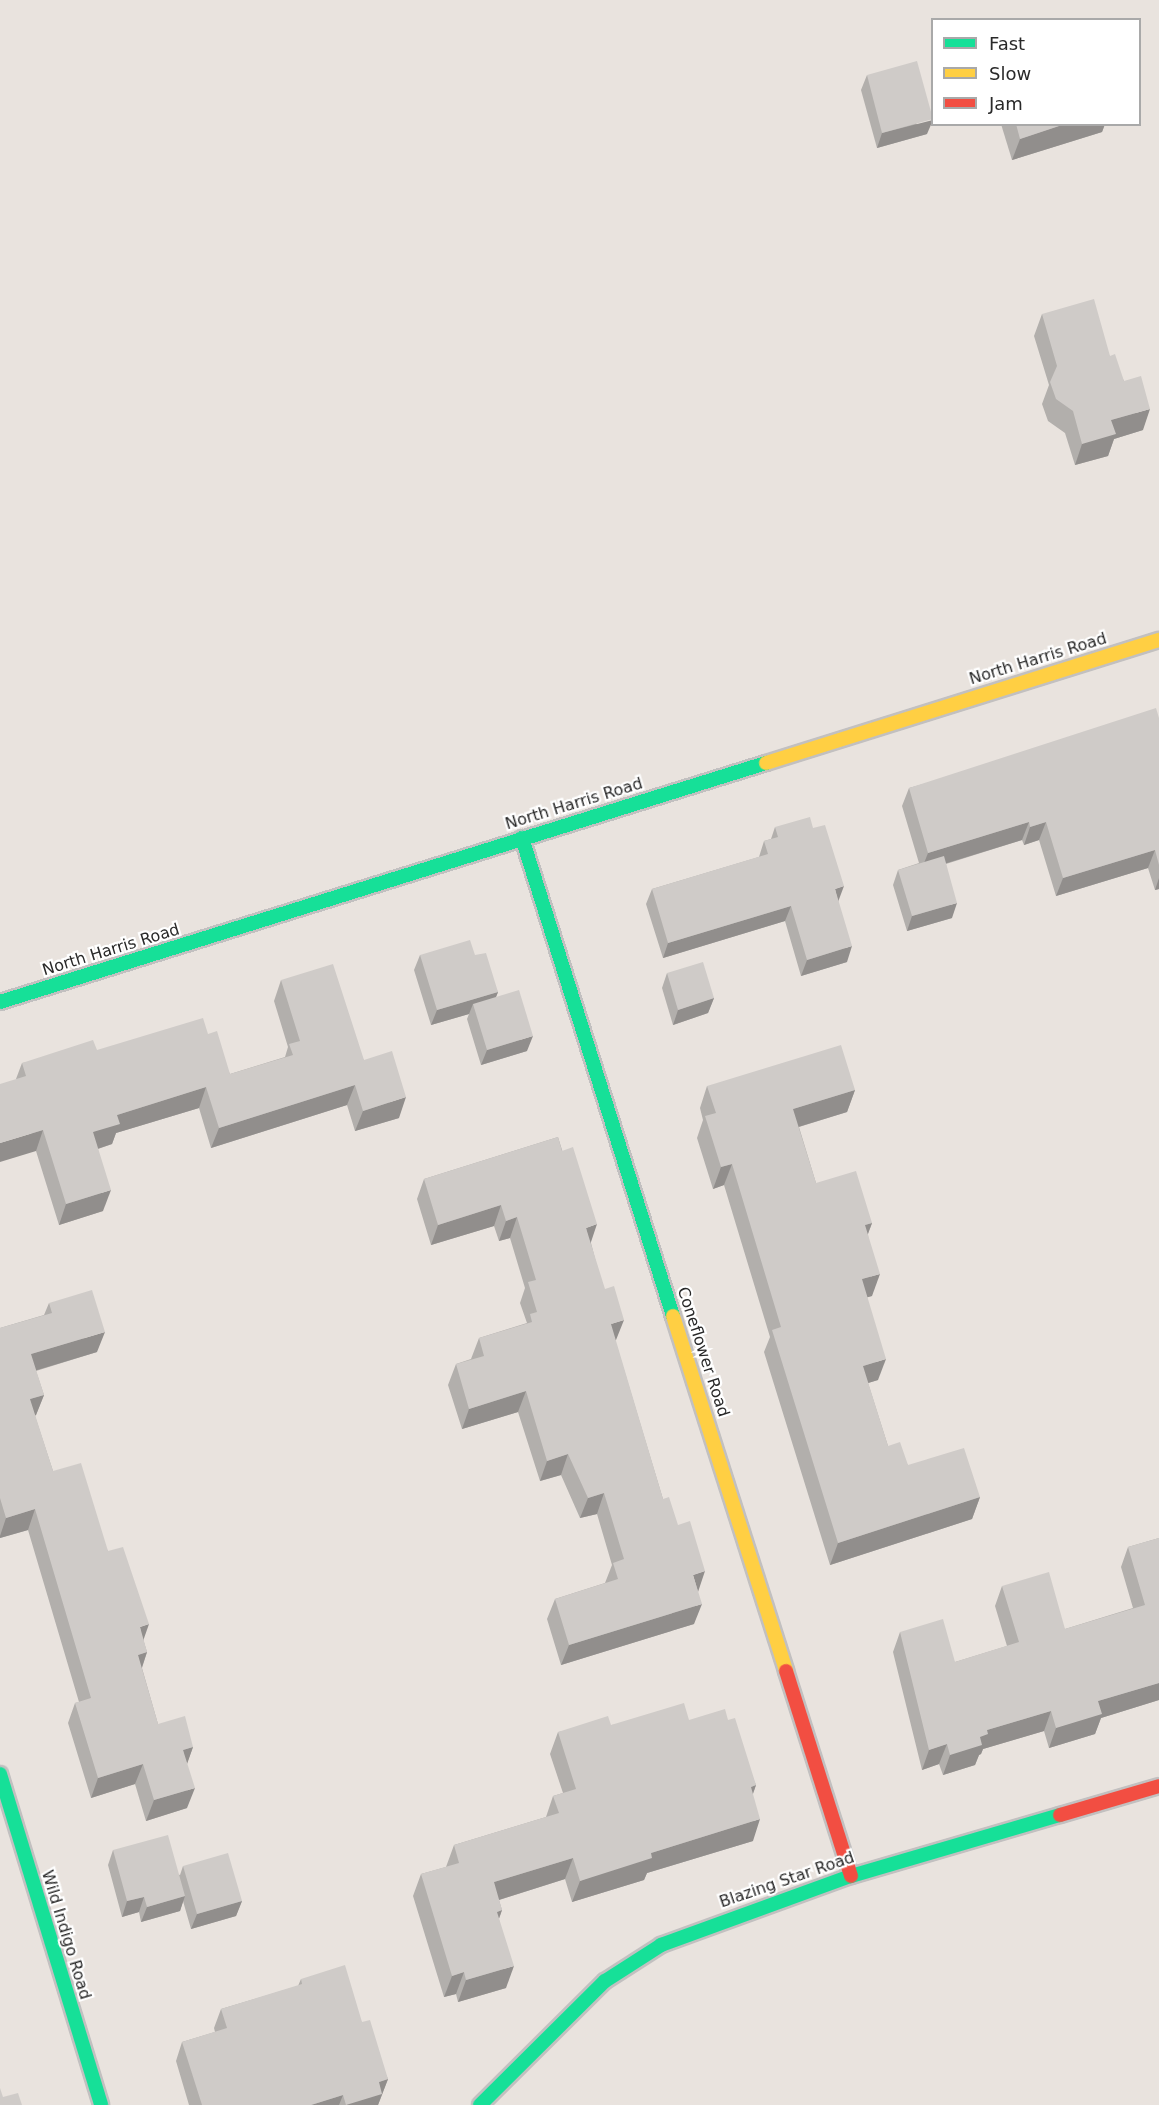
<!DOCTYPE html>
<html>
<head>
<meta charset="utf-8">
<style>
	body { margin:0 }
	#map { position:relative; width:1159px; height:2105px; overflow:hidden; background:#e9e3de; font-family:"DejaVu Sans",sans-serif }
	div>[style] { position:absolute }
	.roads { filter:drop-shadow(2px 0 #c2c0c0) drop-shadow(-2px 0 #c2c0c0) drop-shadow(0 2px #c2c0c0) drop-shadow(0 -2px #c2c0c0) }
	.fast>* { height:14px; margin:-7px; padding:0 7px; transform-origin:7px; border-radius:7px; background:#16e098 }
	.slow>* { height:14px; margin:-7px; padding:0 7px; transform-origin:7px; border-radius:7px; background:#ffcf43 }
	.jam>* { height:14px; margin:-7px; padding:0 7px; transform-origin:7px; border-radius:7px; background:#f24e42 }
	.wall>* { inset:0; background:#b2afac }
	.shaded-wall>* { inset:0; background:#918e8c }
	.building>* { inset:0; background:#cfcbc8 }
	span { translate:-50% -50%; white-space:nowrap; text-align:center; line-height:1.15; -webkit-text-stroke:4.5px #fff; paint-order:stroke }
	.street-label { font-size:16px; color:#292929 }
	.legend { position:absolute; left:931px; top:18px; width:210px; height:108px; box-sizing:border-box; background:#fff; border:2px solid #a9a9a9; margin:0; padding:8px 10px; list-style:none; font-size:18px; color:#292929 }
	.legend li { display:flex; align-items:center; gap:12px; height:30px }
	.legend b { width:30px; border:2px solid #a9a9a9 }
</style>
</head>
<body>
<div id="map">
	<div class="roads">
		<div class="fast">
			<div style="left:522px;top:838px;width:501px;rotate:72.47deg"></div>
			<div style="left:0;top:1002px;width:802px;rotate:-17.33deg"></div>
			<div style="left:0;top:1774px;width:346px;rotate:73deg"></div>
			<div style="left:480px;top:2105px;width:176px;rotate:-44.8deg"></div>
			<div style="left:605px;top:1981px;width:67px;rotate:-32.7deg"></div>
			<div style="left:661px;top:1945px;width:202px;rotate:-20deg"></div>
			<div style="left:851px;top:1876px;width:218px;rotate:-16.3deg"></div>
		</div>
		<div class="slow">
			<div style="left:766px;top:763px;width:412px;rotate:-17.4deg"></div>
			<div style="left:673px;top:1316px;width:373px;rotate:72.3deg"></div>
		</div>
		<div class="jam">
			<div style="left:786px;top:1671px;width:215px;rotate:72.4deg"></div>
			<div style="left:1060px;top:1815px;width:103px;rotate:-16.3deg"></div>
		</div>
	</div>
	<div class="wall">
		<div style="clip-path:polygon(867px 75px,927px 134px,877px 148px,861px 90px)"></div>
		<div style="clip-path:polygon(1001px 124px,1105px 124px,1102px 132px,1012px 160px)"></div>
		<div style="clip-path:polygon(1042px 314px,1110px 356px,1124px 381px,1143px 430px,1114px 439px,1108px 456px,1075px 465px,1065px 433px,1048px 421px,1042px 404px,1049px 385px,1034px 336px)"></div>
		<div style="clip-path:polygon(1159px 718px,1159px 889px,1155px 890px,1148px 868px,1056px 896px,1039px 840px,1024px 845px,1022px 840px,946px 864px,952px 918px,907px 931px,893px 885px,898px 870px,919px 863px,902px 806px,909px 788px)"></div>
		<div style="clip-path:polygon(775px 827px,838px 901px,847px 962px,801px 976px,785px 921px,663px 958px,646px 904px,652px 889px,759px 857px,764px 841px,771px 839px)"></div>
		<div style="clip-path:polygon(420px 955px,475px 955px,498px 992px,496px 997px,527px 1051px,481px 1065px,467px 1019px,469px 1014px,431px 1025px,414px 970px)"></div>
		<div style="clip-path:polygon(667px 973px,714px 998px,708px 1013px,673px 1025px,662px 988px)"></div>
		<div style="clip-path:polygon(281px 980px,364px 1060px,399px 1118px,355px 1131px,347px 1105px,211px 1148px,199px 1108px,116px 1133px,112px 1144px,98px 1149px,103px 1211px,59px 1225px,36px 1151px,16px 1079px,22px 1063px,208px 1034px,230px 1074px,285px 1057px,288px 1047px,274px 1001px)"></div>
		<div style="clip-path:polygon(707px 1086px,855px 1090px,847px 1112px,799px 1127px,816px 1183px,872px 1223px,868px 1234px,872px 1296px,867px 1297px,878px 1380px,868px 1383px,888px 1446px,908px 1465px,980px 1497px,972px 1519px,830px 1565px,764px 1352px,770px 1337px,724px 1185px,713px 1189px,697px 1138px,703px 1120px,700px 1108px)"></div>
		<div style="clip-path:polygon(558px 1137px,591px 1243px,616px 1340px,615px 1340px,663px 1499px,698px 1591px,694px 1624px,561px 1665px,547px 1619px,555px 1599px,605px 1583px,612px 1565px,597px 1514px,580px 1518px,561px 1475px,540px 1481px,518px 1412px,462px 1429px,448px 1385px,456px 1364px,471px 1359px,479px 1338px,527px 1323px,520px 1303px,525px 1288px,510px 1238px,499px 1241px,494px 1226px,431px 1245px,417px 1199px,424px 1179px)"></div>
		<div style="clip-path:polygon(49px 1303px,97px 1352px,36px 1371px,44px 1395px,36px 1415px,35px 1416px,53px 1471px,108px 1551px,143px 1639px,147px 1652px,142px 1668px,158px 1724px,193px 1747px,187px 1763px,187px 1808px,146px 1821px,135px 1784px,91px 1798px,68px 1723px,75px 1703px,79px 1702px,28px 1530px,0 1538px,0 1328px,44px 1315px)"></div>
		<div style="clip-path:polygon(1159px 1538px,1159px 1700px,1101px 1718px,1095px 1734px,1049px 1748px,1044px 1731px,983px 1749px,981px 1754px,979px 1755px,975px 1765px,943px 1775px,939px 1764px,922px 1770px,893px 1652px,900px 1632px,955px 1662px,1007px 1646px,995px 1606px,1002px 1586px,1065px 1629px,1133px 1608px,1121px 1567px,1128px 1547px)"></div>
		<div style="clip-path:polygon(689px 1720px,728px 1720px,756px 1785px,753px 1794px,753px 1841px,647px 1873px,644px 1880px,572px 1902px,565px 1879px,499px 1900px,502px 1910px,499px 1919px,506px 1988px,458px 2002px,456px 1994px,444px 1997px,413px 1896px,421px 1874px,446px 1867px,454px 1845px,546px 1817px,553px 1796px,563px 1793px,550px 1754px,558px 1732px,611px 1725px)"></div>
		<div style="clip-path:polygon(113px 1850px,180px 1875px,183px 1866px,242px 1901px,236px 1916px,191px 1929px,183px 1901px,180px 1911px,141px 1922px,139px 1912px,122px 1917px,108px 1865px)"></div>
		<div style="clip-path:polygon(301px 1979px,362px 2022px,388px 2079px,378px 2105px,189px 2105px,176px 2061px,182px 2042px,215px 2032px,214px 2028px,221px 2009px,298px 1986px)"></div>
	</div>
	<div class="shaded-wall">
		<div style="clip-path:polygon(933px 120px,927px 134px,877px 148px,882px 133px)"></div>
		<div style="clip-path:polygon(1065px 124px,1105px 124px,1102px 132px,1012px 160px,1020px 139px)"></div>
		<div style="clip-path:polygon(1150px 409px,1143px 430px,1114px 439px,1108px 456px,1075px 465px,1082px 444px,1111px 420px)"></div>
		<div style="clip-path:polygon(1029px 822px,1022px 840px,921px 871px,928px 853px)"></div>
		<div style="clip-path:polygon(1046px 822px,1039px 840px,1024px 845px,1030px 827px)"></div>
		<div style="clip-path:polygon(1155px 850px,1148px 868px,1056px 896px,1063px 878px)"></div>
		<div style="clip-path:polygon(1159px 878px,1159px 889px,1155px 890px)"></div>
		<div style="clip-path:polygon(844px 886px,838px 902px,835px 889px)"></div>
		<div style="clip-path:polygon(957px 903px,952px 918px,907px 931px,912px 916px)"></div>
		<div style="clip-path:polygon(791px 906px,785px 921px,663px 958px,668px 943px)"></div>
		<div style="clip-path:polygon(852px 946px,847px 962px,801px 976px,807px 960px)"></div>
		<div style="clip-path:polygon(498px 992px,492px 1007px,473px 1004px,469px 1014px,431px 1025px,437px 1010px)"></div>
		<div style="clip-path:polygon(714px 998px,708px 1013px,673px 1025px,678px 1010px)"></div>
		<div style="clip-path:polygon(533px 1036px,527px 1051px,481px 1065px,487px 1050px)"></div>
		<div style="clip-path:polygon(355px 1085px,347px 1105px,211px 1148px,219px 1128px)"></div>
		<div style="clip-path:polygon(206px 1087px,199px 1108px,116px 1133px,112px 1144px,85px 1153px,93px 1132px,117px 1115px)"></div>
		<div style="clip-path:polygon(855px 1090px,847px 1112px,785px 1131px,793px 1109px)"></div>
		<div style="clip-path:polygon(406px 1097px,399px 1118px,355px 1131px,363px 1111px)"></div>
		<div style="clip-path:polygon(43px 1130px,36px 1151px,0 1162px,0 1143px)"></div>
		<div style="clip-path:polygon(732px 1164px,724px 1185px,713px 1189px,721px 1167px)"></div>
		<div style="clip-path:polygon(111px 1190px,103px 1211px,59px 1225px,66px 1204px)"></div>
		<div style="clip-path:polygon(501px 1205px,494px 1226px,431px 1245px,438px 1225px)"></div>
		<div style="clip-path:polygon(517px 1217px,510px 1238px,499px 1241px,506px 1221px)"></div>
		<div style="clip-path:polygon(872px 1223px,864px 1244px,865px 1225px)"></div>
		<div style="clip-path:polygon(597px 1224px,590px 1245px,586px 1228px)"></div>
		<div style="clip-path:polygon(880px 1274px,872px 1296px,854px 1301px,862px 1279px)"></div>
		<div style="clip-path:polygon(624px 1320px,616px 1340px,603px 1344px,611px 1324px)"></div>
		<div style="clip-path:polygon(105px 1332px,97px 1352px,24px 1374px,31px 1354px)"></div>
		<div style="clip-path:polygon(886px 1359px,878px 1380px,855px 1387px,863px 1366px)"></div>
		<div style="clip-path:polygon(526px 1391px,518px 1412px,462px 1429px,469px 1409px)"></div>
		<div style="clip-path:polygon(44px 1395px,36px 1415px,22px 1419px,30px 1399px)"></div>
		<div style="clip-path:polygon(568px 1454px,561px 1475px,540px 1481px,547px 1461px)"></div>
		<div style="clip-path:polygon(604px 1493px,597px 1514px,580px 1518px,588px 1498px)"></div>
		<div style="clip-path:polygon(980px 1497px,972px 1519px,830px 1565px,838px 1543px)"></div>
		<div style="clip-path:polygon(35px 1509px,28px 1530px,0 1538px,0 1536px,6px 1518px)"></div>
		<div style="clip-path:polygon(705px 1571px,698px 1592px,693px 1575px)"></div>
		<div style="clip-path:polygon(702px 1604px,694px 1624px,561px 1665px,569px 1645px)"></div>
		<div style="clip-path:polygon(149px 1624px,142px 1644px,140px 1627px)"></div>
		<div style="clip-path:polygon(147px 1652px,140px 1673px,138px 1655px)"></div>
		<div style="clip-path:polygon(1159px 1683px,1159px 1700px,1101px 1718px,1095px 1734px,1049px 1748px,1056px 1728px,1098px 1701px)"></div>
		<div style="clip-path:polygon(1051px 1711px,1044px 1731px,983px 1749px,981px 1754px,979px 1755px,975px 1765px,943px 1775px,950px 1755px,987px 1730px)"></div>
		<div style="clip-path:polygon(947px 1744px,939px 1764px,922px 1770px,929px 1750px)"></div>
		<div style="clip-path:polygon(193px 1747px,186px 1767px,183px 1750px)"></div>
		<div style="clip-path:polygon(143px 1764px,135px 1784px,91px 1798px,98px 1778px)"></div>
		<div style="clip-path:polygon(756px 1785px,748px 1807px,751px 1787px)"></div>
		<div style="clip-path:polygon(195px 1788px,187px 1808px,146px 1821px,154px 1800px)"></div>
		<div style="clip-path:polygon(760px 1819px,753px 1841px,647px 1873px,644px 1880px,572px 1902px,580px 1881px,651px 1853px)"></div>
		<div style="clip-path:polygon(573px 1858px,565px 1879px,486px 1904px,494px 1882px)"></div>
		<div style="clip-path:polygon(185px 1896px,180px 1911px,141px 1922px,147px 1907px)"></div>
		<div style="clip-path:polygon(144px 1897px,139px 1912px,122px 1917px,127px 1901px)"></div>
		<div style="clip-path:polygon(242px 1901px,236px 1916px,191px 1929px,197px 1914px)"></div>
		<div style="clip-path:polygon(502px 1910px,494px 1932px,497px 1912px)"></div>
		<div style="clip-path:polygon(514px 1966px,506px 1988px,458px 2002px,466px 1980px)"></div>
		<div style="clip-path:polygon(464px 1972px,456px 1994px,444px 1997px,452px 1976px)"></div>
		<div style="clip-path:polygon(388px 2079px,378px 2105px,346px 2105px,379px 2082px)"></div>
		<div style="clip-path:polygon(343px 2095px,339px 2105px,311px 2105px)"></div>
	</div>
	<div class="building">
		<div style="clip-path:polygon(917px 61px,933px 119px,882px 133px,867px 75px)"></div>
		<div style="clip-path:polygon(1016px 124px,1065px 124px,1020px 139px)"></div>
		<div style="clip-path:polygon(1094px 299px,1110px 356px,1115px 354px,1124px 381px,1141px 376px,1150px 409px,1111px 420px,1116px 434px,1082px 444px,1073px 411px,1056px 399px,1050px 382px,1057px 366px,1042px 314px)"></div>
		<div style="clip-path:polygon(1156px 708px,1159px 718px,1159px 865px,1155px 850px,1063px 878px,1046px 822px,1030px 827px,1029px 822px,928px 853px,909px 788px)"></div>
		<div style="clip-path:polygon(810px 817px,813px 828px,825px 825px,844px 886px,835px 889px,852px 946px,807px 960px,791px 906px,668px 943px,652px 889px,768px 854px,764px 841px,778px 837px,775px 827px)"></div>
		<div style="clip-path:polygon(944px 856px,957px 903px,912px 916px,898px 870px)"></div>
		<div style="clip-path:polygon(470px 940px,475px 955px,486px 953px,498px 992px,437px 1010px,420px 955px)"></div>
		<div style="clip-path:polygon(703px 962px,714px 998px,678px 1010px,667px 973px)"></div>
		<div style="clip-path:polygon(333px 964px,364px 1060px,392px 1051px,406px 1097px,363px 1111px,355px 1085px,219px 1128px,206px 1087px,117px 1115px,120px 1124px,93px 1132px,111px 1190px,66px 1204px,43px 1130px,0 1143px,0 1084px,26px 1076px,22px 1063px,93px 1040px,97px 1050px,203px 1018px,208px 1034px,217px 1031px,230px 1074px,293px 1055px,289px 1044px,300px 1041px,281px 980px)"></div>
		<div style="clip-path:polygon(519px 990px,533px 1036px,487px 1050px,473px 1004px)"></div>
		<div style="clip-path:polygon(841px 1045px,855px 1090px,793px 1109px,816px 1183px,856px 1171px,872px 1223px,865px 1225px,880px 1274px,862px 1279px,886px 1359px,863px 1366px,888px 1446px,900px 1442px,908px 1465px,964px 1448px,980px 1497px,838px 1543px,772px 1330px,781px 1327px,732px 1164px,721px 1167px,705px 1116px,716px 1113px,707px 1086px)"></div>
		<div style="clip-path:polygon(558px 1137px,562px 1151px,573px 1147px,597px 1224px,586px 1228px,605px 1289px,614px 1286px,624px 1320px,611px 1324px,663px 1499px,669px 1497px,678px 1525px,690px 1521px,705px 1571px,693px 1575px,702px 1604px,569px 1645px,555px 1599px,618px 1579px,613px 1563px,624px 1559px,604px 1493px,588px 1498px,568px 1454px,547px 1461px,526px 1391px,469px 1409px,456px 1364px,484px 1356px,479px 1338px,532px 1322px,530px 1314px,537px 1312px,528px 1282px,536px 1280px,517px 1217px,506px 1221px,501px 1205px,438px 1225px,424px 1179px)"></div>
		<div style="clip-path:polygon(92px 1290px,105px 1332px,31px 1354px,44px 1395px,30px 1399px,53px 1471px,81px 1463px,108px 1551px,123px 1547px,149px 1624px,140px 1627px,147px 1652px,138px 1655px,158px 1724px,185px 1716px,193px 1747px,183px 1750px,195px 1788px,154px 1800px,143px 1764px,98px 1778px,75px 1703px,91px 1698px,35px 1509px,6px 1518px,0 1498px,0 1328px,52px 1313px,49px 1303px)"></div>
		<div style="clip-path:polygon(1159px 1538px,1159px 1683px,1098px 1701px,1102px 1714px,1056px 1728px,1051px 1711px,987px 1730px,988px 1734px,980px 1737px,982px 1745px,950px 1755px,947px 1744px,929px 1750px,900px 1632px,943px 1619px,955px 1662px,1019px 1642px,1002px 1586px,1049px 1572px,1065px 1629px,1145px 1605px,1128px 1547px)"></div>
		<div style="clip-path:polygon(684px 1703px,689px 1720px,725px 1709px,728px 1720px,735px 1718px,756px 1785px,751px 1787px,760px 1819px,651px 1853px,652px 1858px,580px 1881px,573px 1858px,494px 1882px,502px 1910px,497px 1912px,514px 1966px,466px 1980px,464px 1972px,452px 1976px,421px 1874px,459px 1863px,454px 1845px,559px 1813px,553px 1796px,576px 1789px,558px 1732px,608px 1716px,611px 1725px)"></div>
		<div style="clip-path:polygon(168px 1835px,185px 1896px,147px 1907px,144px 1897px,127px 1901px,113px 1850px)"></div>
		<div style="clip-path:polygon(228px 1853px,242px 1901px,197px 1914px,183px 1866px)"></div>
		<div style="clip-path:polygon(345px 1965px,362px 2022px,370px 2020px,388px 2079px,379px 2082px,382px 2094px,346px 2105px,343px 2095px,311px 2105px,202px 2105px,182px 2042px,227px 2028px,221px 2009px,302px 1984px,301px 1979px)"></div>
		<div style="clip-path:polygon(0 2088px,3px 2097px,18px 2093px,22px 2105px,0 2105px)"></div>
	</div>
	<div class="street-label">
		<span style="left:1038px;top:659px;rotate:-17deg">North Harris Road</span>
		<span style="left:574px;top:804px;rotate:-17deg">North Harris Road</span>
		<span style="left:111px;top:950px;rotate:-17deg">North Harris Road</span>
		<span style="left:703px;top:1352px;rotate:72deg">Coneflower Road</span>
		<span style="left:787px;top:1880px;rotate:-19deg">Blazing Star Road</span>
		<span style="left:66px;top:1935px;rotate:73deg">Wild Indigo Road</span>
	</div>
	<ul class="legend">
	<li><b style="height:8px;background:#16e098"></b>Fast</li>
	<li><b style="height:8px;background:#ffcf43"></b>Slow</li>
	<li><b style="height:8px;background:#f24e42"></b>Jam</li>
	</ul>
</div>
</body>
</html>
